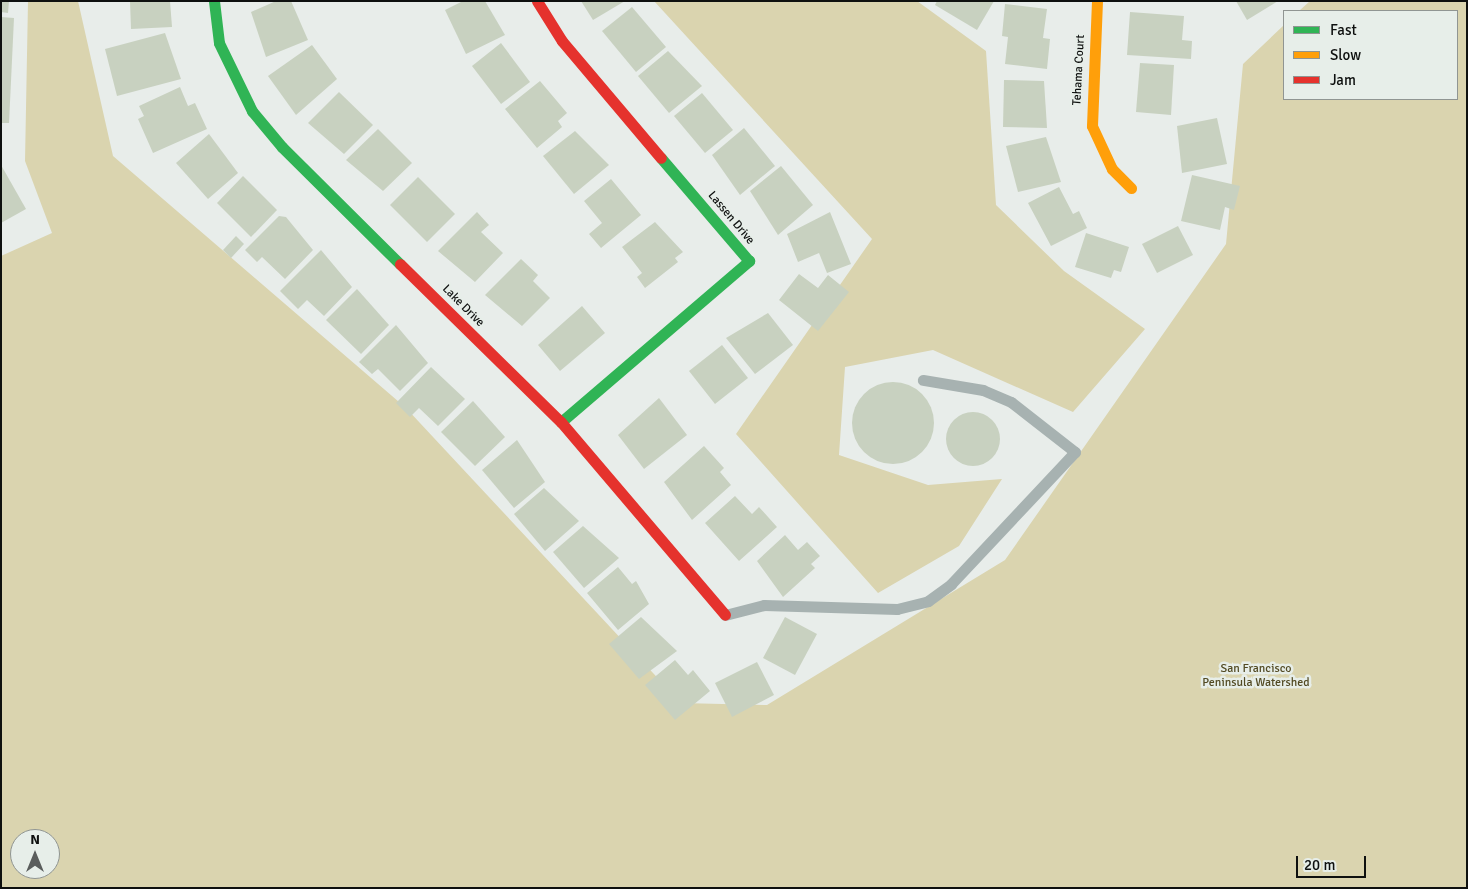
<!DOCTYPE html>
<html>
<head>
<meta charset="utf-8">
<style>
	body { margin:0 }
	#map { position:relative; width:1468px; height:889px; overflow:hidden; background:#e8edea; font-family:Signika,sans-serif }
	div>[style] { position:absolute }
	.green>* { inset:0; background:#dad4af }
	.building>* { inset:0; background:#c8d1c0 }
	.round { border-radius:50% }
	.lane>* { height:11px; margin:-5.5px; padding:0 5.5px; transform-origin:5.5px; border-radius:5.5px; background:#a7b2b1 }
	.fast>* { height:11px; margin:-5.5px; padding:0 5.5px; transform-origin:5.5px; border-radius:5.5px; background:#30b455 }
	.slow>* { height:11px; margin:-5.5px; padding:0 5.5px; transform-origin:5.5px; border-radius:5.5px; background:#ff9f0a }
	.jam>* { height:11px; margin:-5.5px; padding:0 5.5px; transform-origin:5.5px; border-radius:5.5px; background:#e5322d }
	span { translate:-50% -50%; white-space:nowrap; text-align:center; line-height:1.15; -webkit-text-stroke:5px #e7eee9; paint-order:stroke }
	.street-label { font-size:12px; color:#0e100f }
	.park-label { font-size:12px; color:#524a23 }
	.frame { position:absolute; inset:0; border:2px solid #0e100f; pointer-events:none }
	.legend { position:absolute; left:1283px; top:10px; width:175px; height:90px; box-sizing:border-box; background:#e7eee9; border:1px solid #909592; margin:0; padding:6px 9px; list-style:none; font-size:15px; color:#0e100f }
	.legend li { display:flex; align-items:center; gap:10px; height:25px }
	.legend b { width:25px; border:1px solid #909592 }
	.north { position:absolute; left:10px; top:829px; width:50px; height:50px; box-sizing:border-box; background:#e7eee9; border:1px solid #909592; border-radius:50%; rotate:0deg; font-size:14px; font-weight:700; line-height:20px; text-align:center; color:#0e100f }
	.north::after { content:''; display:block; margin:auto; width:18px; height:22px; background:#5a5d5c; clip-path:polygon(50% 0,100% 100%,50% 72%,0 100%) }
	.scale { position:absolute; left:1296px; top:856px; width:70px; height:22px; box-sizing:border-box; border:2px solid #0e100f; border-top:0; padding-left:6px; font-size:15px; line-height:18px; white-space:nowrap; color:#0e100f; -webkit-text-stroke:4px #e7eee9; paint-order:stroke }
</style>
</head>
<body>
<div id="map">
	<div class="green">
		<div style="clip-path:polygon(evenodd,28px 1px,78px 1px,113px 156px,406px 408px,681px 703px,767px 705px,1005px 560px,1226px 244px,1243px 64px,1284px 25px,1284px 99px,1457px 99px,1457px 11px,1299px 11px,1310px 1px,1467px 1px,1467px 888px,1px 888px,1px 256px,52px 233px,25px 161px,28px 1px,20px 839px,50px 839px,50px 869px,20px 869px,20px 839px)"></div>
		<div style="clip-path:polygon(654px 1px,917px 1px,986px 51px,996px 205px,1064px 271px,1145px 329px,1073px 412px,933px 350px,845px 367px,839px 455px,928px 485px,1002px 479px,959px 546px,878px 593px,736px 434px,872px 239px)"></div>
	</div>
	<div class="building">
		<div style="clip-path:polygon(1px 1px,9px 1px,8px 13px,1px 12px)"></div>
		<div style="clip-path:polygon(130px 1px,170px 1px,172px 27px,131px 29px)"></div>
		<div style="clip-path:polygon(276px 1px,291px 1px,308px 40px,266px 57px,251px 12px)"></div>
		<div style="clip-path:polygon(463px 1px,485px 1px,505px 35px,466px 54px,445px 10px)"></div>
		<div style="clip-path:polygon(581px 1px,625px 1px,593px 20px)"></div>
		<div style="clip-path:polygon(937px 1px,994px 1px,977px 30px,935px 5px)"></div>
		<div style="clip-path:polygon(1236px 1px,1278px 1px,1247px 20px)"></div>
		<div style="clip-path:polygon(1005px 4px,1047px 9px,1043px 38px,1050px 39px,1047px 69px,1005px 64px,1008px 37px,1002px 36px)"></div>
		<div style="clip-path:polygon(632px 7px,666px 47px,636px 72px,602px 31px)"></div>
		<div style="clip-path:polygon(1130px 12px,1184px 16px,1182px 40px,1192px 41px,1191px 59px,1127px 55px)"></div>
		<div style="clip-path:polygon(1px 17px,14px 18px,9px 123px,1px 123px)"></div>
		<div style="clip-path:polygon(165px 33px,181px 79px,117px 96px,105px 49px)"></div>
		<div style="clip-path:polygon(501px 43px,530px 82px,501px 104px,472px 66px)"></div>
		<div style="clip-path:polygon(312px 45px,337px 79px,296px 115px,268px 76px)"></div>
		<div style="clip-path:polygon(668px 51px,702px 86px,669px 113px,638px 76px)"></div>
		<div style="clip-path:polygon(1140px 63px,1174px 65px,1171px 115px,1136px 112px)"></div>
		<div style="clip-path:polygon(1004px 80px,1044px 81px,1047px 128px,1003px 127px)"></div>
		<div style="clip-path:polygon(540px 81px,567px 113px,558px 121px,562px 127px,537px 148px,505px 109px)"></div>
		<div style="clip-path:polygon(180px 87px,188px 106px,195px 103px,207px 129px,153px 153px,138px 119px,144px 116px,139px 106px)"></div>
		<div style="clip-path:polygon(339px 92px,373px 125px,344px 154px,308px 123px)"></div>
		<div style="clip-path:polygon(702px 93px,733px 130px,705px 153px,674px 116px)"></div>
		<div style="clip-path:polygon(1217px 118px,1227px 164px,1182px 173px,1177px 126px)"></div>
		<div style="clip-path:polygon(744px 128px,775px 166px,740px 195px,712px 155px)"></div>
		<div style="clip-path:polygon(378px 129px,412px 163px,383px 191px,346px 160px)"></div>
		<div style="clip-path:polygon(575px 131px,609px 165px,574px 194px,543px 156px)"></div>
		<div style="clip-path:polygon(209px 134px,238px 173px,208px 199px,176px 163px)"></div>
		<div style="clip-path:polygon(1046px 137px,1061px 182px,1018px 192px,1006px 146px)"></div>
		<div style="clip-path:polygon(1px 165px,26px 209px,1px 223px)"></div>
		<div style="clip-path:polygon(781px 166px,813px 205px,778px 235px,750px 191px)"></div>
		<div style="clip-path:polygon(1192px 175px,1240px 186px,1234px 210px,1225px 207px,1220px 230px,1181px 221px)"></div>
		<div style="clip-path:polygon(243px 176px,277px 210px,251px 237px,217px 203px)"></div>
		<div style="clip-path:polygon(418px 177px,455px 214px,427px 242px,390px 205px)"></div>
		<div style="clip-path:polygon(611px 179px,641px 215px,601px 248px,589px 234px,602px 223px,584px 201px)"></div>
		<div style="clip-path:polygon(1059px 187px,1073px 214px,1079px 211px,1087px 228px,1051px 246px,1028px 203px)"></div>
		<div style="clip-path:polygon(477px 212px,489px 225px,481px 232px,503px 253px,475px 282px,438px 251px)"></div>
		<div style="clip-path:polygon(830px 212px,851px 264px,827px 273px,819px 253px,798px 262px,787px 234px)"></div>
		<div style="clip-path:polygon(279px 216px,286px 217px,313px 250px,285px 279px,262px 257px,257px 262px,245px 250px)"></div>
		<div style="clip-path:polygon(655px 222px,683px 252px,675px 258px,678px 262px,645px 288px,637px 277px,642px 273px,622px 247px)"></div>
		<div style="clip-path:polygon(1178px 226px,1193px 255px,1157px 273px,1142px 244px)"></div>
		<div style="clip-path:polygon(1086px 233px,1129px 247px,1121px 272px,1114px 270px,1111px 278px,1075px 267px)"></div>
		<div style="clip-path:polygon(236px 236px,244px 244px,231px 258px,223px 250px)"></div>
		<div style="clip-path:polygon(321px 250px,352px 287px,324px 316px,307px 300px,298px 309px,280px 291px)"></div>
		<div style="clip-path:polygon(521px 259px,538px 275px,533px 281px,550px 298px,522px 326px,485px 295px)"></div>
		<div style="clip-path:polygon(799px 274px,818px 288px,828px 275px,849px 292px,818px 331px,779px 300px)"></div>
		<div style="clip-path:polygon(357px 289px,389px 325px,361px 354px,326px 320px)"></div>
		<div style="clip-path:polygon(582px 306px,605px 333px,560px 371px,538px 345px)"></div>
		<div style="clip-path:polygon(768px 313px,793px 345px,755px 374px,726px 338px)"></div>
		<div style="clip-path:polygon(396px 325px,428px 363px,400px 391px,378px 369px,372px 374px,359px 362px)"></div>
		<div style="clip-path:polygon(722px 345px,748px 378px,715px 404px,689px 371px)"></div>
		<div style="clip-path:polygon(431px 367px,465px 399px,438px 426px,419px 408px,410px 417px,396px 403px)"></div>
		<div class="round" style="left:852px;top:382px;width:82px;height:82px"></div>
		<div style="clip-path:polygon(659px 398px,687px 435px,644px 469px,618px 435px)"></div>
		<div style="clip-path:polygon(473px 401px,505px 437px,475px 466px,441px 432px)"></div>
		<div class="round" style="left:946px;top:412px;width:54px;height:54px"></div>
		<div style="clip-path:polygon(517px 440px,545px 482px,514px 508px,482px 470px)"></div>
		<div style="clip-path:polygon(704px 446px,724px 468px,720px 472px,731px 485px,692px 520px,664px 482px)"></div>
		<div style="clip-path:polygon(544px 488px,579px 521px,545px 551px,514px 514px)"></div>
		<div style="clip-path:polygon(735px 496px,752px 514px,759px 507px,777px 527px,739px 561px,705px 523px)"></div>
		<div style="clip-path:polygon(583px 526px,619px 558px,584px 588px,553px 552px)"></div>
		<div style="clip-path:polygon(785px 535px,798px 550px,807px 542px,820px 556px,811px 564px,815px 568px,783px 597px,757px 561px)"></div>
		<div style="clip-path:polygon(618px 567px,632px 584px,636px 581px,649px 604px,618px 630px,587px 593px)"></div>
		<div style="clip-path:polygon(641px 617px,677px 651px,639px 679px,609px 644px)"></div>
		<div style="clip-path:polygon(785px 617px,817px 634px,795px 675px,763px 658px)"></div>
		<div style="clip-path:polygon(675px 660px,688px 675px,693px 670px,710px 691px,675px 720px,645px 685px)"></div>
		<div style="clip-path:polygon(757px 662px,774px 695px,732px 717px,715px 683px)"></div>
	</div>
	<div class="lane">
		<div style="left:725px;top:615px;width:40px;rotate:-14.4deg"></div>
		<div style="left:764px;top:605px;width:133px;rotate:1.7deg"></div>
		<div style="left:897px;top:609px;width:32px;rotate:-14deg"></div>
		<div style="left:928px;top:601px;width:29px;rotate:-36deg"></div>
		<div style="left:951px;top:584px;width:181px;rotate:-46.8deg"></div>
		<div style="left:1075px;top:452px;width:81px;rotate:-142deg"></div>
		<div style="left:1011px;top:402px;width:30px;rotate:-157deg"></div>
		<div style="left:983px;top:390px;width:61px;rotate:-170.5deg"></div>
	</div>
	<div class="fast">
		<div style="left:214px;top:1px;width:42px;rotate:83.2deg"></div>
		<div style="left:219px;top:43px;width:76px;rotate:64.1deg"></div>
		<div style="left:252px;top:111px;width:47px;rotate:50.2deg"></div>
		<div style="left:282px;top:147px;width:166px;rotate:44.8deg"></div>
		<div style="left:561px;top:422px;width:248px;rotate:-40.6deg"></div>
		<div style="left:749px;top:261px;width:135px;rotate:-130.5deg"></div>
	</div>
	<div class="slow">
		<div style="left:1097px;top:1px;width:125px;rotate:92.3deg"></div>
		<div style="left:1092px;top:126px;width:47px;rotate:65.1deg"></div>
		<div style="left:1112px;top:169px;width:27px;rotate:45deg"></div>
	</div>
	<div class="jam">
		<div style="left:537px;top:1px;width:47px;rotate:58deg"></div>
		<div style="left:562px;top:41px;width:153px;rotate:49.8deg"></div>
		<div style="left:400px;top:264px;width:226px;rotate:44.5deg"></div>
		<div style="left:561px;top:422px;width:253px;rotate:49.6deg"></div>
	</div>
	<div class="street-label">
		<span style="left:1079px;top:70px;rotate:-87deg">Tehama Court</span>
		<span style="left:731px;top:218px;rotate:50deg">Lassen Drive</span>
		<span style="left:463px;top:306px;rotate:45deg">Lake Drive</span>
	</div>
	<div class="park-label">
		<span style="left:1256px;top:676px">San Francisco<br>Peninsula Watershed</span>
	</div>
	<div class="frame"></div>
	<ul class="legend">
	<li><b style="height:6px;background:#30b455"></b>Fast</li>
	<li><b style="height:6px;background:#ff9f0a"></b>Slow</li>
	<li><b style="height:6px;background:#e5322d"></b>Jam</li>
	</ul>
	<div class="north">N</div>
	<div class="scale">20 m</div>
</div>
</body>
</html>
